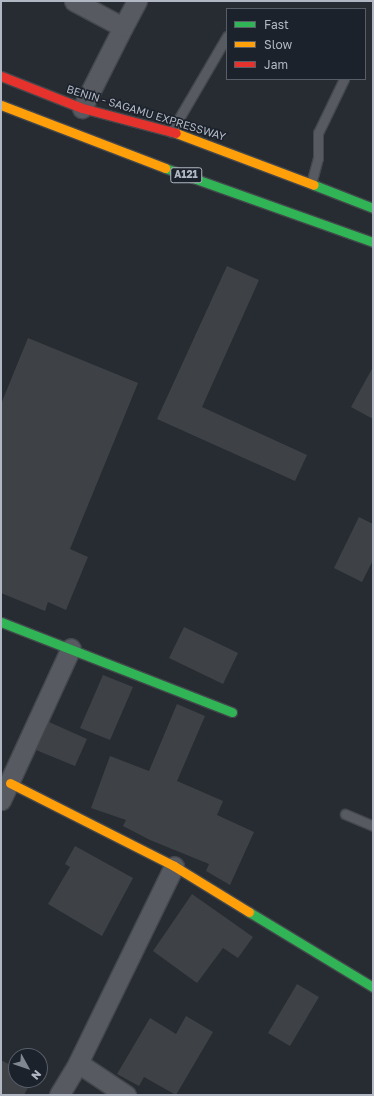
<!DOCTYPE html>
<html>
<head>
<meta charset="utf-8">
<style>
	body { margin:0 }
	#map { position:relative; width:374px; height:1096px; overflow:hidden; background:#272c32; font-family:"Golos Text",sans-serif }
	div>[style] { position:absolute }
	.building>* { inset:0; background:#3e4247 }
	.roads { filter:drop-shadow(1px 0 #43474c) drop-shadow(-1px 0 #43474c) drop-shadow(0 1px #43474c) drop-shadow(0 -1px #43474c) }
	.lane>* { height:9px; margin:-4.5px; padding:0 4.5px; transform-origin:4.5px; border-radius:4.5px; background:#575a61 }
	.street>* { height:19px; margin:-9.5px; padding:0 9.5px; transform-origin:9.5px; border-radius:9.5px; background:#575a61 }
	.fast>* { height:9px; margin:-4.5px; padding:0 4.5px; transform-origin:4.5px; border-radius:4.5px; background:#30b455 }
	.slow>* { height:9px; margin:-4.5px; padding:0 4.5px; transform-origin:4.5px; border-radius:4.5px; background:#ff9f0a }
	.jam>* { height:9px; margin:-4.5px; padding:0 4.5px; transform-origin:4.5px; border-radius:4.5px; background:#e5322d }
	span { translate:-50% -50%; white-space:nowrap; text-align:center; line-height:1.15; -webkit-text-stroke:3px #1c222c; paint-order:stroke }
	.shield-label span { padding:1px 3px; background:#1c222c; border:1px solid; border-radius:3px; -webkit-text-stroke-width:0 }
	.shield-label { font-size:10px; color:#b2b8c3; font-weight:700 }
	.street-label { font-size:11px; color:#b2b8c3 }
	.frame { position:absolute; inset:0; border:2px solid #b2b8c3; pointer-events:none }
	.legend { position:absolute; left:226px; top:8px; width:140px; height:72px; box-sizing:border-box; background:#1c222c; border:1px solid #585e68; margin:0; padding:5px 7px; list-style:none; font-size:12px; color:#b2b8c3 }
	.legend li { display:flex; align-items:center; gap:8px; height:20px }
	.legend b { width:20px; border:1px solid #585e68 }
	.north { position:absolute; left:8px; top:1048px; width:40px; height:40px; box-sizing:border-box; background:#1c222c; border:1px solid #585e68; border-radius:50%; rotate:130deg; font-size:11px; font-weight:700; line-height:16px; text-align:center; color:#b2b8c3 }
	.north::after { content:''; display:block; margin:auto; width:14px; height:18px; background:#818790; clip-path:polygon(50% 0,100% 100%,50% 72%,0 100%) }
</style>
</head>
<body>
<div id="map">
	<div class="building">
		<div style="clip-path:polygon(227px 266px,259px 280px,202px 407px,307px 455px,295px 481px,157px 419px)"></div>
		<div style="clip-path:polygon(28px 338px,138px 383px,70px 549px,88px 557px,66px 610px,48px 602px,45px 611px,1px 593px,1px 404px)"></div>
		<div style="clip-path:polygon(373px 367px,373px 419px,351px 407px)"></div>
		<div style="clip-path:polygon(359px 517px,373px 524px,373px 560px,362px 582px,334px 568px)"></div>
		<div style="clip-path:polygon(184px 627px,238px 653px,223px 684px,169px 658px)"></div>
		<div style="clip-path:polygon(103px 675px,133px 687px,110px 740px,80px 728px)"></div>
		<div style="clip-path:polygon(177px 704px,205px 716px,177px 781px,223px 801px,217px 815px,254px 832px,230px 885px,206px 871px,209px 864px,150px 840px,123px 826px,126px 820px,91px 808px,110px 756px,149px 771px)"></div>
		<div style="clip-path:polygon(49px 722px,87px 739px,75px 766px,36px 750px)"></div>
		<div style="clip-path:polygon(75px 846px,133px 878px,102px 936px,48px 904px,70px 867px,65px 864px)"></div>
		<div style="clip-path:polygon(192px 894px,253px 937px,238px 958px,223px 948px,197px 983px,153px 951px)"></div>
		<div style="clip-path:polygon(297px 984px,319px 997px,290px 1046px,268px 1033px)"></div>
		<div style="clip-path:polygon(186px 1016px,213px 1032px,176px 1095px,144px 1077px,139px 1086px,117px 1074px,150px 1018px,176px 1034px)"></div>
		<div style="clip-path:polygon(1px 1060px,16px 1068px,16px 1080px,32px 1080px,24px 1095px,1px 1095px)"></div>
	</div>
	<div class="roads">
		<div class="lane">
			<div style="left:171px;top:132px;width:111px;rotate:-59.7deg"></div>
			<div style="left:311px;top:184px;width:27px;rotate:-75deg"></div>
			<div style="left:318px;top:158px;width:25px;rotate:-90deg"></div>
			<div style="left:318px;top:133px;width:60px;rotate:-64.3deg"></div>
			<div style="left:345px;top:814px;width:30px;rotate:23deg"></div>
		</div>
		<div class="street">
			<div style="left:74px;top:1px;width:55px;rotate:28deg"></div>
			<div style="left:123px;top:27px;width:91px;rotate:116.8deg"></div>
			<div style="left:123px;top:27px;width:30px;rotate:-62deg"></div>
			<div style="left:1px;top:800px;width:167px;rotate:-65.3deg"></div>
			<div style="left:78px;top:1063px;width:219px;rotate:-64deg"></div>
			<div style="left:59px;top:1095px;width:37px;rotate:-59deg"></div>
			<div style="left:78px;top:1063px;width:58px;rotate:33.7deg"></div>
		</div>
		<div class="fast">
			<div style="left:165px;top:168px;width:221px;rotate:19.6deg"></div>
			<div style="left:314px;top:185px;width:63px;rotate:21.3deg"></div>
			<div style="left:1px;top:622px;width:248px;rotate:21.3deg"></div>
			<div style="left:249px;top:912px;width:145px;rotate:31.2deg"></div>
		</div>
		<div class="slow">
			<div style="left:1px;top:105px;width:176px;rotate:21deg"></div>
			<div style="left:176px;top:133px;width:147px;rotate:20.6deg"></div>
			<div style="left:10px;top:783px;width:184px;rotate:26.8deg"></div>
			<div style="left:174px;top:866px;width:88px;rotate:31.5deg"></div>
		</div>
		<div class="jam">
			<div style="left:1px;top:76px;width:87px;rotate:21.6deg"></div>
			<div style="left:82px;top:108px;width:97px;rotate:14.9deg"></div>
		</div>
	</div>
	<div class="shield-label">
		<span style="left:186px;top:175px">A121</span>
	</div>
	<div class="street-label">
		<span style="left:146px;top:113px;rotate:17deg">BENIN - SAGAMU EXPRESSWAY</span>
	</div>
	<div class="frame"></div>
	<ul class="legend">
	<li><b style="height:5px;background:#30b455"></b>Fast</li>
	<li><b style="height:5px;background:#ff9f0a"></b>Slow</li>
	<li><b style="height:5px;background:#e5322d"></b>Jam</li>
	</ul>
	<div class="north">N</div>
</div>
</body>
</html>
